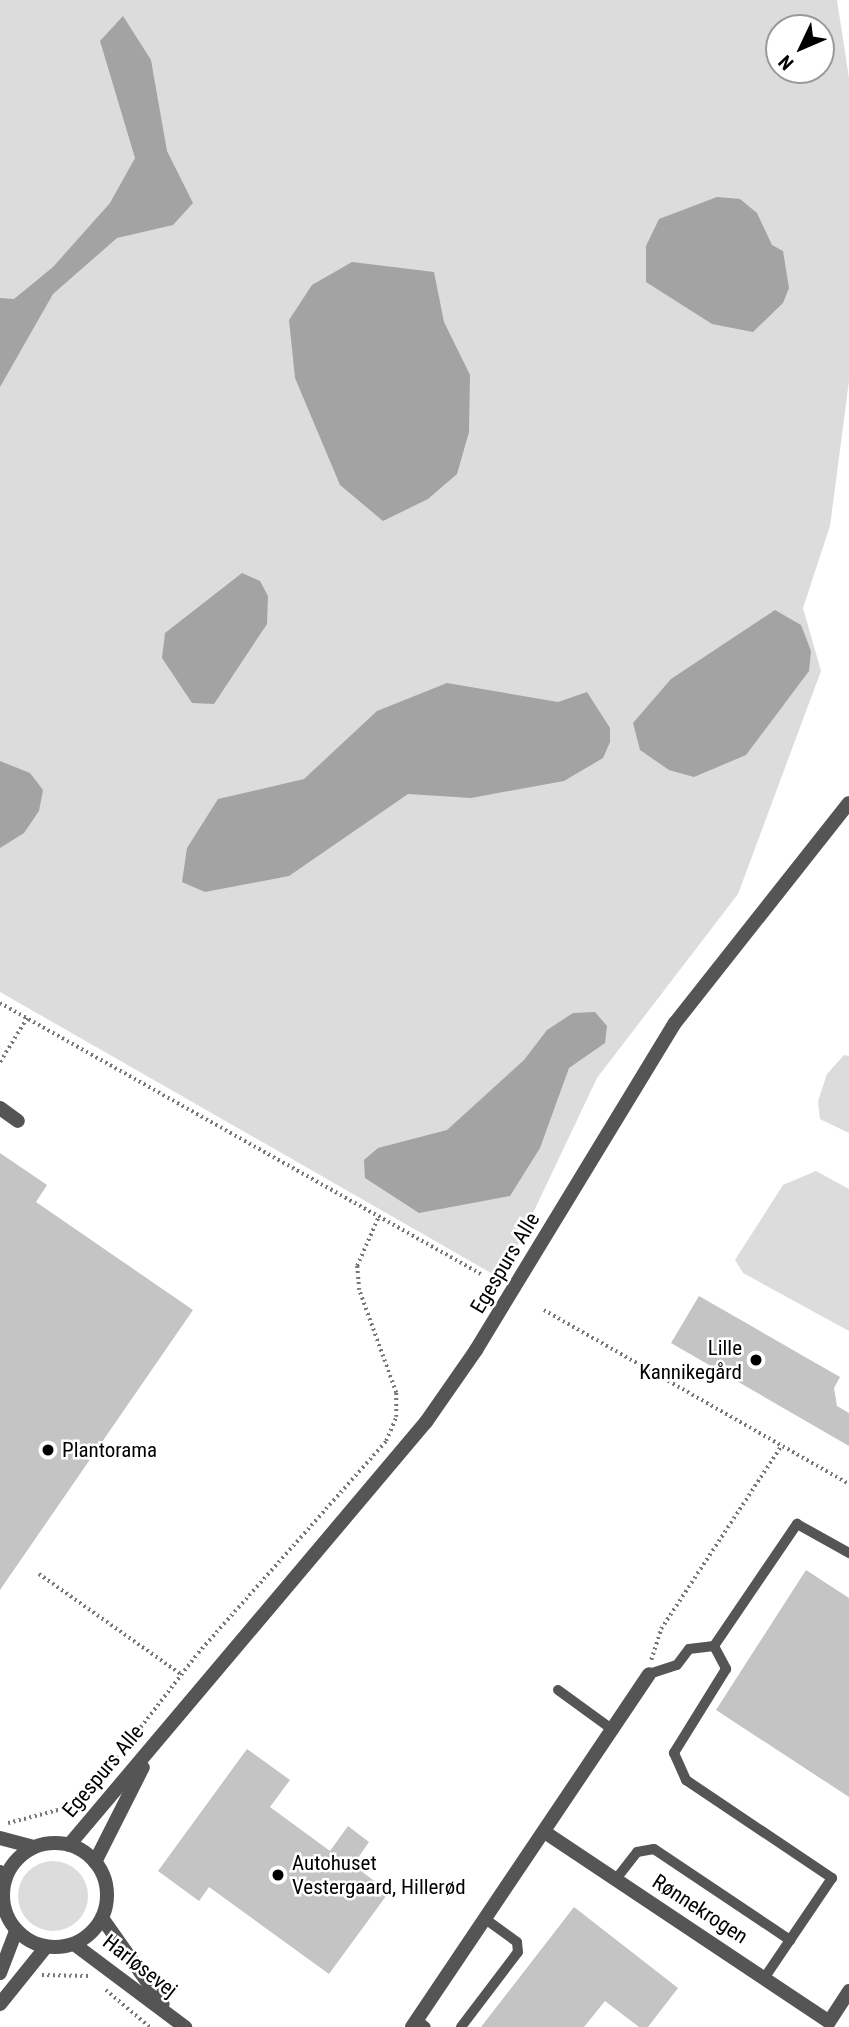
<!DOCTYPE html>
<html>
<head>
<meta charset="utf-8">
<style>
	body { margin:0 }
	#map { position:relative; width:849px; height:2027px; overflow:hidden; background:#fff; font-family:"Roboto Condensed",sans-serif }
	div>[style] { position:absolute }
	.green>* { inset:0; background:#dcdcdc }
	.round { border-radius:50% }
	.water>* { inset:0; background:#a3a3a3 }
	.building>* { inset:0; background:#c4c4c4 }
	.path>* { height:3.5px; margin-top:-1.75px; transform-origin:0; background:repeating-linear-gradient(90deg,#777 0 2px,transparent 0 5.5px) }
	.service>* { height:10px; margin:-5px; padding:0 5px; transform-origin:5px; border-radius:5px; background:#555 }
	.minor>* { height:14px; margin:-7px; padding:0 7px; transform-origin:7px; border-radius:7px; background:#555 }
	.tertiary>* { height:14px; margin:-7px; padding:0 7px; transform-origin:7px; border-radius:7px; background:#555 }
	.tertiary>.ring { margin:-7px; padding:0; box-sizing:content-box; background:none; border:14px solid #555; border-radius:50% }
	.dots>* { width:19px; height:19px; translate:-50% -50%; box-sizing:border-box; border:4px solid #fff; border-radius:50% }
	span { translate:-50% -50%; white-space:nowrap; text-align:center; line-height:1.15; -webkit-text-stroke:5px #fff; paint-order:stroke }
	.street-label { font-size:21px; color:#000 }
	.poi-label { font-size:21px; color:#000 }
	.right { translate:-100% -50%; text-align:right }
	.left { translate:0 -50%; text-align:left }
	.north { position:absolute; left:765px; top:14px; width:70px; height:70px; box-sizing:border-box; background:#fff; border:2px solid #999; border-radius:50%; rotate:226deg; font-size:19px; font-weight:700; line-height:28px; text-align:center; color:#000 }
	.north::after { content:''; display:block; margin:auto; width:24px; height:32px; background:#000; clip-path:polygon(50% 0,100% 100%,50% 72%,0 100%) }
</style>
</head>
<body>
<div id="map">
	<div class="green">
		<div style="clip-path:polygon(evenodd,0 0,837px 0,849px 78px,849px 381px,830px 526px,803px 608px,821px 671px,738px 894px,597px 1078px,505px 1272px,491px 1273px,0 992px,0 0,779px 28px,821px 28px,821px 70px,779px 70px,779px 28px)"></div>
		<div style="clip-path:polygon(844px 1055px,849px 1056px,849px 1133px,820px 1119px,818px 1101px,827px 1074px)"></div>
		<div style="clip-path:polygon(816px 1171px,849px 1189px,849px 1331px,743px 1273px,735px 1260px,783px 1185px)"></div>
		<div class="round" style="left:18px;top:1861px;width:70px;height:70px"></div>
	</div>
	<div class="water">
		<div style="clip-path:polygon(123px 16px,151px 60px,167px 151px,193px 203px,173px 225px,117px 238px,53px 294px,0 387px,0 298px,14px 299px,53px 267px,110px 203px,135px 158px,100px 41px)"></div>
		<div style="clip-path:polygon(717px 197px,740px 199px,757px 213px,772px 245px,783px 251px,789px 288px,783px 303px,753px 332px,712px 324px,646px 282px,646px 246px,659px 219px)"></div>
		<div style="clip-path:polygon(352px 262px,434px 272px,444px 322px,470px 375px,469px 432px,457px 474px,428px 499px,383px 521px,340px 485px,295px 378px,289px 320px,312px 285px)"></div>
		<div style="clip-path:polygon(242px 573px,260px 581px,268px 596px,267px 624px,214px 704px,192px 703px,162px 658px,165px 633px)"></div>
		<div style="clip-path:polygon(775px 610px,801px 625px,811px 651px,809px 671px,746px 755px,694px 777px,669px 770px,640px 750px,633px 723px,671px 679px)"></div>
		<div style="clip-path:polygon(447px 683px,558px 702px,587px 692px,610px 728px,610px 742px,603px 758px,564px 781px,471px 798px,408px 794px,289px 876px,205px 892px,182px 882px,187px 848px,218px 799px,304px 779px,377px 711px)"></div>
		<div style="clip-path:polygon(0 761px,30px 773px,43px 790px,39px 811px,24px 833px,0 848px)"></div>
		<div style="clip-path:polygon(595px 1012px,607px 1026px,605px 1043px,569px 1068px,540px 1148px,510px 1196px,419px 1213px,365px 1178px,364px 1160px,378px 1148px,447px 1130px,524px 1060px,547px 1030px,573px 1013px)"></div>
	</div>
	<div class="building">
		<div style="clip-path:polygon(0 1153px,47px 1185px,36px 1202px,193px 1310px,0 1590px)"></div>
		<div style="clip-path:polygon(699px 1296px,840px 1377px,834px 1388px,837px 1406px,849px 1413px,849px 1446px,671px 1343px)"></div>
		<div style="clip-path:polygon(806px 1570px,849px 1598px,849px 1797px,716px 1710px)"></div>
		<div style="clip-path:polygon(247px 1749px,290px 1780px,270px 1807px,330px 1851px,348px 1826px,369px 1842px,353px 1865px,389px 1892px,329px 1974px,209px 1887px,199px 1901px,158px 1871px)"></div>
		<div style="clip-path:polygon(574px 1907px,678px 1988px,648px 2027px,639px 2027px,605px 2001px,584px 2027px,481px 2027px)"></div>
	</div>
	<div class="path">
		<div style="left:0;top:1003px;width:552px;rotate:29.4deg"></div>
		<div style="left:0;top:1062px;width:52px;rotate:-58.5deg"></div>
		<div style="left:544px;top:1310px;width:351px;rotate:29.7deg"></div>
		<div style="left:39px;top:1574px;width:175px;rotate:35.2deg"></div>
		<div style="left:651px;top:1660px;width:33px;rotate:-72deg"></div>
		<div style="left:661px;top:1629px;width:220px;rotate:-56.7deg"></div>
		<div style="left:97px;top:1784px;width:165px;rotate:-52.4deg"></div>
		<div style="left:198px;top:1653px;width:283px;rotate:-48.4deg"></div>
		<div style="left:386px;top:1441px;width:26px;rotate:-67deg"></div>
		<div style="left:396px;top:1417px;width:24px;rotate:-90deg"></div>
		<div style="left:396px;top:1393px;width:109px;rotate:-109.8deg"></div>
		<div style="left:359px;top:1290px;width:24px;rotate:-95deg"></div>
		<div style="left:357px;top:1266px;width:55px;rotate:-66.3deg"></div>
		<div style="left:8px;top:1823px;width:75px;rotate:-14.6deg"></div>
		<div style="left:42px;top:1975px;width:47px;rotate:1.2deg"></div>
		<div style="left:106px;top:1990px;width:57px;rotate:40.1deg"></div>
	</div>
	<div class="service">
		<div style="left:714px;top:1646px;width:26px;rotate:62deg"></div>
		<div style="left:726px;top:1669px;width:99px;rotate:121.8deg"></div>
		<div style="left:674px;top:1753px;width:30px;rotate:66deg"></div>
		<div style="left:686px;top:1780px;width:176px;rotate:33.9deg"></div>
		<div style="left:832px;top:1878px;width:75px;rotate:124.1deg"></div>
		<div style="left:649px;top:1674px;width:29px;rotate:-18deg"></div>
		<div style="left:677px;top:1665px;width:20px;rotate:-53deg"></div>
		<div style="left:689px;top:1649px;width:25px;rotate:-7deg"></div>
		<div style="left:714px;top:1646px;width:148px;rotate:-55.8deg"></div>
		<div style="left:797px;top:1524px;width:60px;rotate:29.1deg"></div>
		<div style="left:558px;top:1690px;width:68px;rotate:36deg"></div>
		<div style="left:616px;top:1879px;width:34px;rotate:-52deg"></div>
		<div style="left:637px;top:1852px;width:17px;rotate:-10deg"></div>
		<div style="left:654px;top:1849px;width:164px;rotate:33.8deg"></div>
		<div style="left:790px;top:1940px;width:45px;rotate:124deg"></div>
		<div style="left:417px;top:2020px;width:11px;rotate:38deg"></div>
		<div style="left:461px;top:2027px;width:94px;rotate:-52.8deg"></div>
		<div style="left:518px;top:1952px;width:10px;rotate:-96deg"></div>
		<div style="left:517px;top:1942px;width:37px;rotate:-144deg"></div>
	</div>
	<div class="minor">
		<div style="left:0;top:1108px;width:22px;rotate:36deg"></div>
		<div style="left:546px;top:1833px;width:340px;rotate:33.7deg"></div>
		<div style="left:829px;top:2022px;width:37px;rotate:-57deg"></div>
		<div style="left:0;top:1838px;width:35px;rotate:15deg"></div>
		<div style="left:0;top:1872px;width:9px;rotate:54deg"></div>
		<div style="left:412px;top:2027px;width:425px;rotate:-56.1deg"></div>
	</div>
	<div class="tertiary">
		<div class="ring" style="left:3px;top:1843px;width:90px;height:90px"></div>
		<div style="left:69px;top:1845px;width:554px;rotate:-49.84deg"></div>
		<div style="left:426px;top:1422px;width:88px;rotate:-55.2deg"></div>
		<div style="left:476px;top:1350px;width:383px;rotate:-58.7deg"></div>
		<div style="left:675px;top:1023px;width:280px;rotate:-51.7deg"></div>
		<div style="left:95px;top:1862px;width:106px;rotate:-63.2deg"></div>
		<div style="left:102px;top:1918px;width:105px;rotate:54.7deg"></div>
		<div style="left:74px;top:1944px;width:139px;rotate:36.8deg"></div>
		<div style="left:0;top:1973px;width:45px;rotate:-69.1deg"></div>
		<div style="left:0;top:2004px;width:73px;rotate:-51.1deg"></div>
	</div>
	<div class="dots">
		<div style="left:756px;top:1360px;background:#000"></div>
		<div style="left:48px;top:1450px;background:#000"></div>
		<div style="left:278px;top:1875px;background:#000"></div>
	</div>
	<div class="street-label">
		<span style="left:505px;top:1263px;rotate:-59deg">Egespurs Alle</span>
		<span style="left:103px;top:1771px;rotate:-50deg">Egespurs Alle</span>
		<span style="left:700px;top:1909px;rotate:33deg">Rønnekrogen</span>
		<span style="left:140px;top:1966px;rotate:38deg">Harløsevej</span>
	</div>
	<div class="poi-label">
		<span class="right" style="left:742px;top:1360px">Lille<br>Kannikegård</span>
		<span class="left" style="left:62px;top:1450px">Plantorama</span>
		<span class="left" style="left:292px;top:1875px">Autohuset<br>Vestergaard, Hillerød</span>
	</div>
	<div class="north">N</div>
</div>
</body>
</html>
